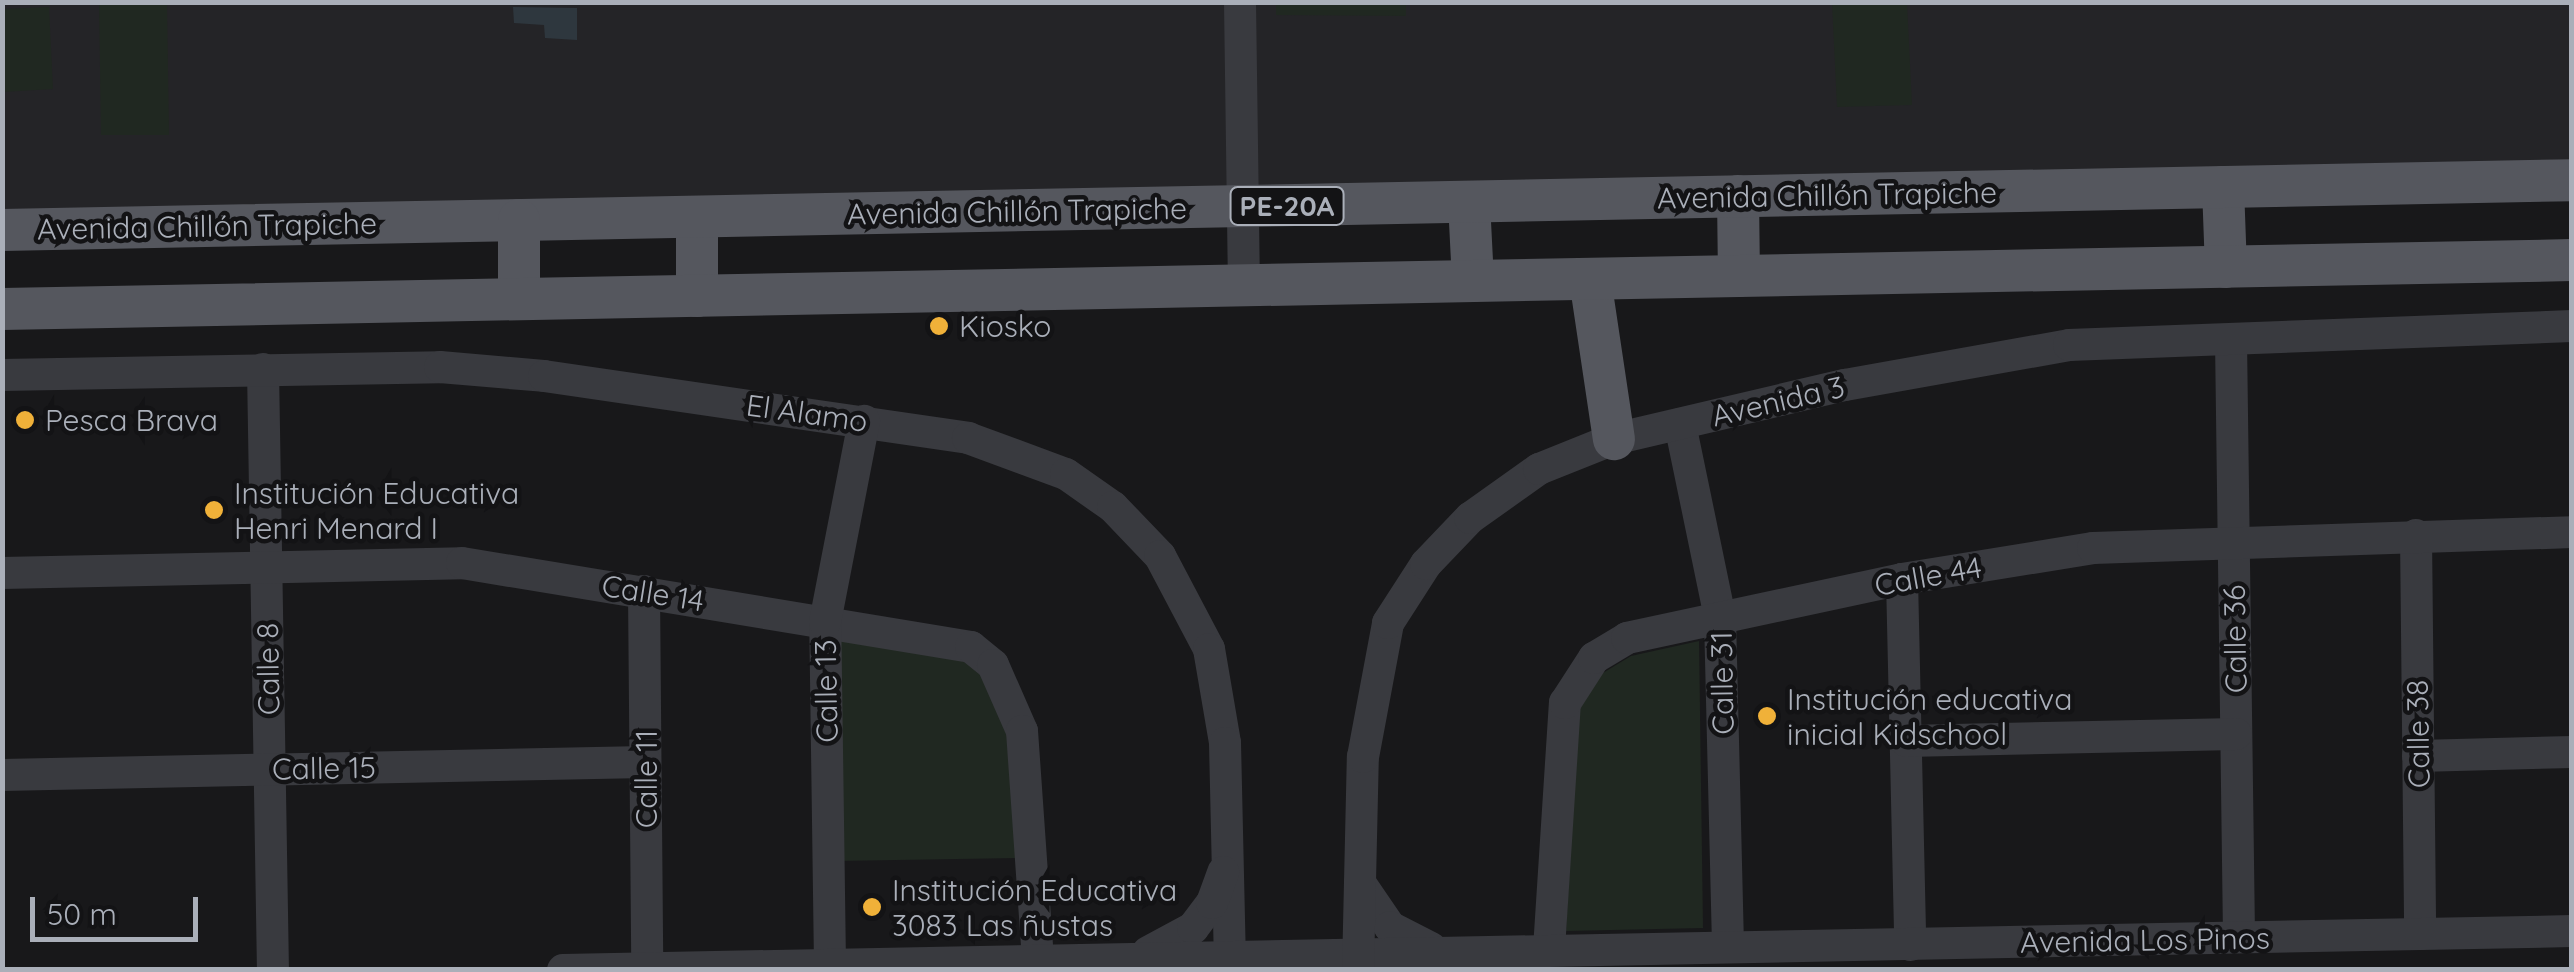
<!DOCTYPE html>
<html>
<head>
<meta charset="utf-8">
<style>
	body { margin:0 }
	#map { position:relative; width:2574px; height:972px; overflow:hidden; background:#18181a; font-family:Quicksand,sans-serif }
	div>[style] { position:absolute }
	.built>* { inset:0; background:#242427 }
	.green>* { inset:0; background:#202821 }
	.water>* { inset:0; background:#2e373e }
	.minor>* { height:32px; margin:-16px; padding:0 16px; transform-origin:16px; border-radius:16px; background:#393a3f }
	.major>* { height:42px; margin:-21px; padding:0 21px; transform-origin:21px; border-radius:21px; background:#55575e }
	.dots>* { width:28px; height:28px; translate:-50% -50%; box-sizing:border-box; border:5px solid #131315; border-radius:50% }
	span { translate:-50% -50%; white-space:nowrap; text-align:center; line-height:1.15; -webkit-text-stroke:9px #131315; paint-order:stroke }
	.shield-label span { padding:2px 8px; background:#131315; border:2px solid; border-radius:8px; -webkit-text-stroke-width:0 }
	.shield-label { font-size:28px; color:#aaafb9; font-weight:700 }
	.street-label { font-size:30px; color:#aaafb9 }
	.poi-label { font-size:30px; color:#aaafb9 }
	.left { translate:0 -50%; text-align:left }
	.frame { position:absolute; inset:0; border:5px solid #aaafb9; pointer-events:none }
	.scale { position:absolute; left:30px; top:897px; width:168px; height:45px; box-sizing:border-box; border:5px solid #aaafb9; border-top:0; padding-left:12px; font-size:30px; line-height:35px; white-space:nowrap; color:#aaafb9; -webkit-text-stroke:8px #131315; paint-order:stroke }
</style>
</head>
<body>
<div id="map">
	<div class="built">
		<div style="clip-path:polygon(2px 3px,2571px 3px,2571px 163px,3px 212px)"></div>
	</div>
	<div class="green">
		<div style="clip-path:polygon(99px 3px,167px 3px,169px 135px,101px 135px)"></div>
		<div style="clip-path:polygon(1276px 3px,1406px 3px,1406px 16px,1276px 15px)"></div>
		<div style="clip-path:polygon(1832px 3px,1907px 3px,1912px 105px,1837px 107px)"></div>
		<div style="clip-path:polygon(49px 7px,53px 89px,3px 92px,3px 9px)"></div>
		<div style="clip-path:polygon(837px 636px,963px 659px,983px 676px,1007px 736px,1022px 858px,836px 861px)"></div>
		<div style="clip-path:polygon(1699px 641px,1703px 928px,1566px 931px,1579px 701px,1598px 676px,1631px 656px)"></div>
	</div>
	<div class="water">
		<div style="clip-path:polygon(513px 7px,577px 8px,577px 40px,545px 38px,544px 25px,514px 23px)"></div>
	</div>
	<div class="minor">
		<div style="left:1240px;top:2px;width:284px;rotate:89.2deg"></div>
		<div style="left:2231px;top:340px;width:597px;rotate:89.23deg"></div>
		<div style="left:263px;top:369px;width:601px;rotate:89.05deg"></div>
		<div style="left:2px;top:375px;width:438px;rotate:-1deg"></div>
		<div style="left:440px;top:367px;width:104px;rotate:4.9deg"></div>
		<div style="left:544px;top:376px;width:429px;rotate:8.3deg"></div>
		<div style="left:968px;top:438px;width:104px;rotate:20.2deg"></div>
		<div style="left:1066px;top:474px;width:57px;rotate:35.1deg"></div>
		<div style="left:1113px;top:507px;width:68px;rotate:46.2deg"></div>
		<div style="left:1160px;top:556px;width:105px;rotate:62.2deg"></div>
		<div style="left:1209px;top:649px;width:95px;rotate:80.3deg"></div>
		<div style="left:1225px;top:743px;width:227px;rotate:88.7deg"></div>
		<div style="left:1680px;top:424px;width:198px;rotate:78.3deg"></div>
		<div style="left:1720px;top:618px;width:329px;rotate:88.6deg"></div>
		<div style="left:2416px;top:535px;width:399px;rotate:89.4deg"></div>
		<div style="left:2px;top:573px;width:460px;rotate:-1.2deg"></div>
		<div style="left:462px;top:563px;width:516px;rotate:9.37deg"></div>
		<div style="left:971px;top:647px;width:28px;rotate:39deg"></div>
		<div style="left:993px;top:665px;width:72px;rotate:66.3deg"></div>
		<div style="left:1022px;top:731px;width:230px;rotate:86deg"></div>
		<div style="left:1902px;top:579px;width:366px;rotate:88.7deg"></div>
		<div style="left:644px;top:591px;width:377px;rotate:89.5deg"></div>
		<div style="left:1906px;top:741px;width:330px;rotate:-1.2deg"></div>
		<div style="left:2418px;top:756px;width:154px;rotate:-1.5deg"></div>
		<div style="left:2px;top:775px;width:643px;rotate:-1.16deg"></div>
		<div style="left:1360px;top:883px;width:53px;rotate:55.7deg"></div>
		<div style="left:1390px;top:927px;width:46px;rotate:27.1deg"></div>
		<div style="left:1549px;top:949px;width:247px;rotate:-86.3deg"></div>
		<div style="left:1565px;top:703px;width:54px;rotate:-57.2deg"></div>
		<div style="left:1594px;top:658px;width:39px;rotate:-31deg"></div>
		<div style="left:1627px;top:638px;width:281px;rotate:-12.1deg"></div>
		<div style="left:1902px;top:579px;width:193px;rotate:-9.2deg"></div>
		<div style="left:2093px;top:548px;width:479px;rotate:-1.9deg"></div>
		<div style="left:1148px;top:952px;width:51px;rotate:-28.1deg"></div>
		<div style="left:1193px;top:928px;width:31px;rotate:-53deg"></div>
		<div style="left:1212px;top:903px;width:33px;rotate:-70deg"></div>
		<div style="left:830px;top:964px;width:342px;rotate:-90.8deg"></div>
		<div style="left:825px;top:622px;width:205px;rotate:-79deg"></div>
		<div style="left:563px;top:970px;width:2009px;rotate:-1.11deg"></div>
		<div style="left:1358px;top:970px;width:213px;rotate:-88.7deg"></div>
		<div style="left:1363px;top:757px;width:136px;rotate:-79.4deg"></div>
		<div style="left:1388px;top:623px;width:70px;rotate:-57.2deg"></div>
		<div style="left:1426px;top:564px;width:64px;rotate:-46.3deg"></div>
		<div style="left:1470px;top:518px;width:85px;rotate:-35.4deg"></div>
		<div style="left:1539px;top:469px;width:81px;rotate:-21.8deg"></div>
		<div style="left:1614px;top:439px;width:237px;rotate:-13.2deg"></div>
		<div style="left:1845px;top:385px;width:228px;rotate:-10.1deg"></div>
		<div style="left:2069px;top:345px;width:503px;rotate:-2.16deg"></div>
	</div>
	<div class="major">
		<div style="left:2223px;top:187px;width:80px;rotate:87.9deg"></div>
		<div style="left:1738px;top:196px;width:80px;rotate:89.3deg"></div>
		<div style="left:1469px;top:202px;width:79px;rotate:87.1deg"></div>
		<div style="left:697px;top:217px;width:79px;rotate:90deg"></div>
		<div style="left:2px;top:230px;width:2570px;rotate:-1.11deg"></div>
		<div style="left:1590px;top:279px;width:162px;rotate:81.5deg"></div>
		<div style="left:519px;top:299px;width:79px;rotate:-90deg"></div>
		<div style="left:2px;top:309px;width:2570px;rotate:-1.09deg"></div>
	</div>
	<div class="dots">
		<div style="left:939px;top:326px;background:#f0b139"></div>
		<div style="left:25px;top:420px;background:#f0b139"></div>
		<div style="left:214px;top:510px;background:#f0b139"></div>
		<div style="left:1767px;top:716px;background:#f0b139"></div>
		<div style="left:872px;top:907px;background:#f0b139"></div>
	</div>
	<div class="shield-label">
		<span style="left:1287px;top:206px">PE-20A</span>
	</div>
	<div class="street-label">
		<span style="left:1827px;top:195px;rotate:-1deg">Avenida Chillón Trapiche</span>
		<span style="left:1017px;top:211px;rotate:-1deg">Avenida Chillón Trapiche</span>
		<span style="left:207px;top:226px;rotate:-1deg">Avenida Chillón Trapiche</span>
		<span style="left:1778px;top:401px;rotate:-13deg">Avenida 3</span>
		<span style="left:807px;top:413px;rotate:8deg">El Alamo</span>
		<span style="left:1928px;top:576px;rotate:-10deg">Calle 44</span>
		<span style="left:653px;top:593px;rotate:9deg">Calle 14</span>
		<span style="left:2235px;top:639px;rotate:-91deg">Calle 36</span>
		<span style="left:268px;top:669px;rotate:-91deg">Calle 8</span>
		<span style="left:1722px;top:683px;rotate:-91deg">Calle 31</span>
		<span style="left:826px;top:691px;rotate:-91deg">Calle 13</span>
		<span style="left:2418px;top:734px;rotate:-91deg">Calle 38</span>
		<span style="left:324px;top:768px;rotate:-1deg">Calle 15</span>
		<span style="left:646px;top:779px;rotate:-90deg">Calle 11</span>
		<span style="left:2145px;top:940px;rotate:-1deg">Avenida Los Pinos</span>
	</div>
	<div class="poi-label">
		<span class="left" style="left:959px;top:326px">Kiosko</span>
		<span class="left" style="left:45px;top:420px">Pesca Brava</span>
		<span class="left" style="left:234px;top:510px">Institución Educativa<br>Henri Menard I</span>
		<span class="left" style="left:1787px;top:716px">Institución educativa<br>inicial Kidschool</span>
		<span class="left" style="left:892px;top:907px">Institución Educativa<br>3083 Las ñustas</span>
	</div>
	<div class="frame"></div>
	<div class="scale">50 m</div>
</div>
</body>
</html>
